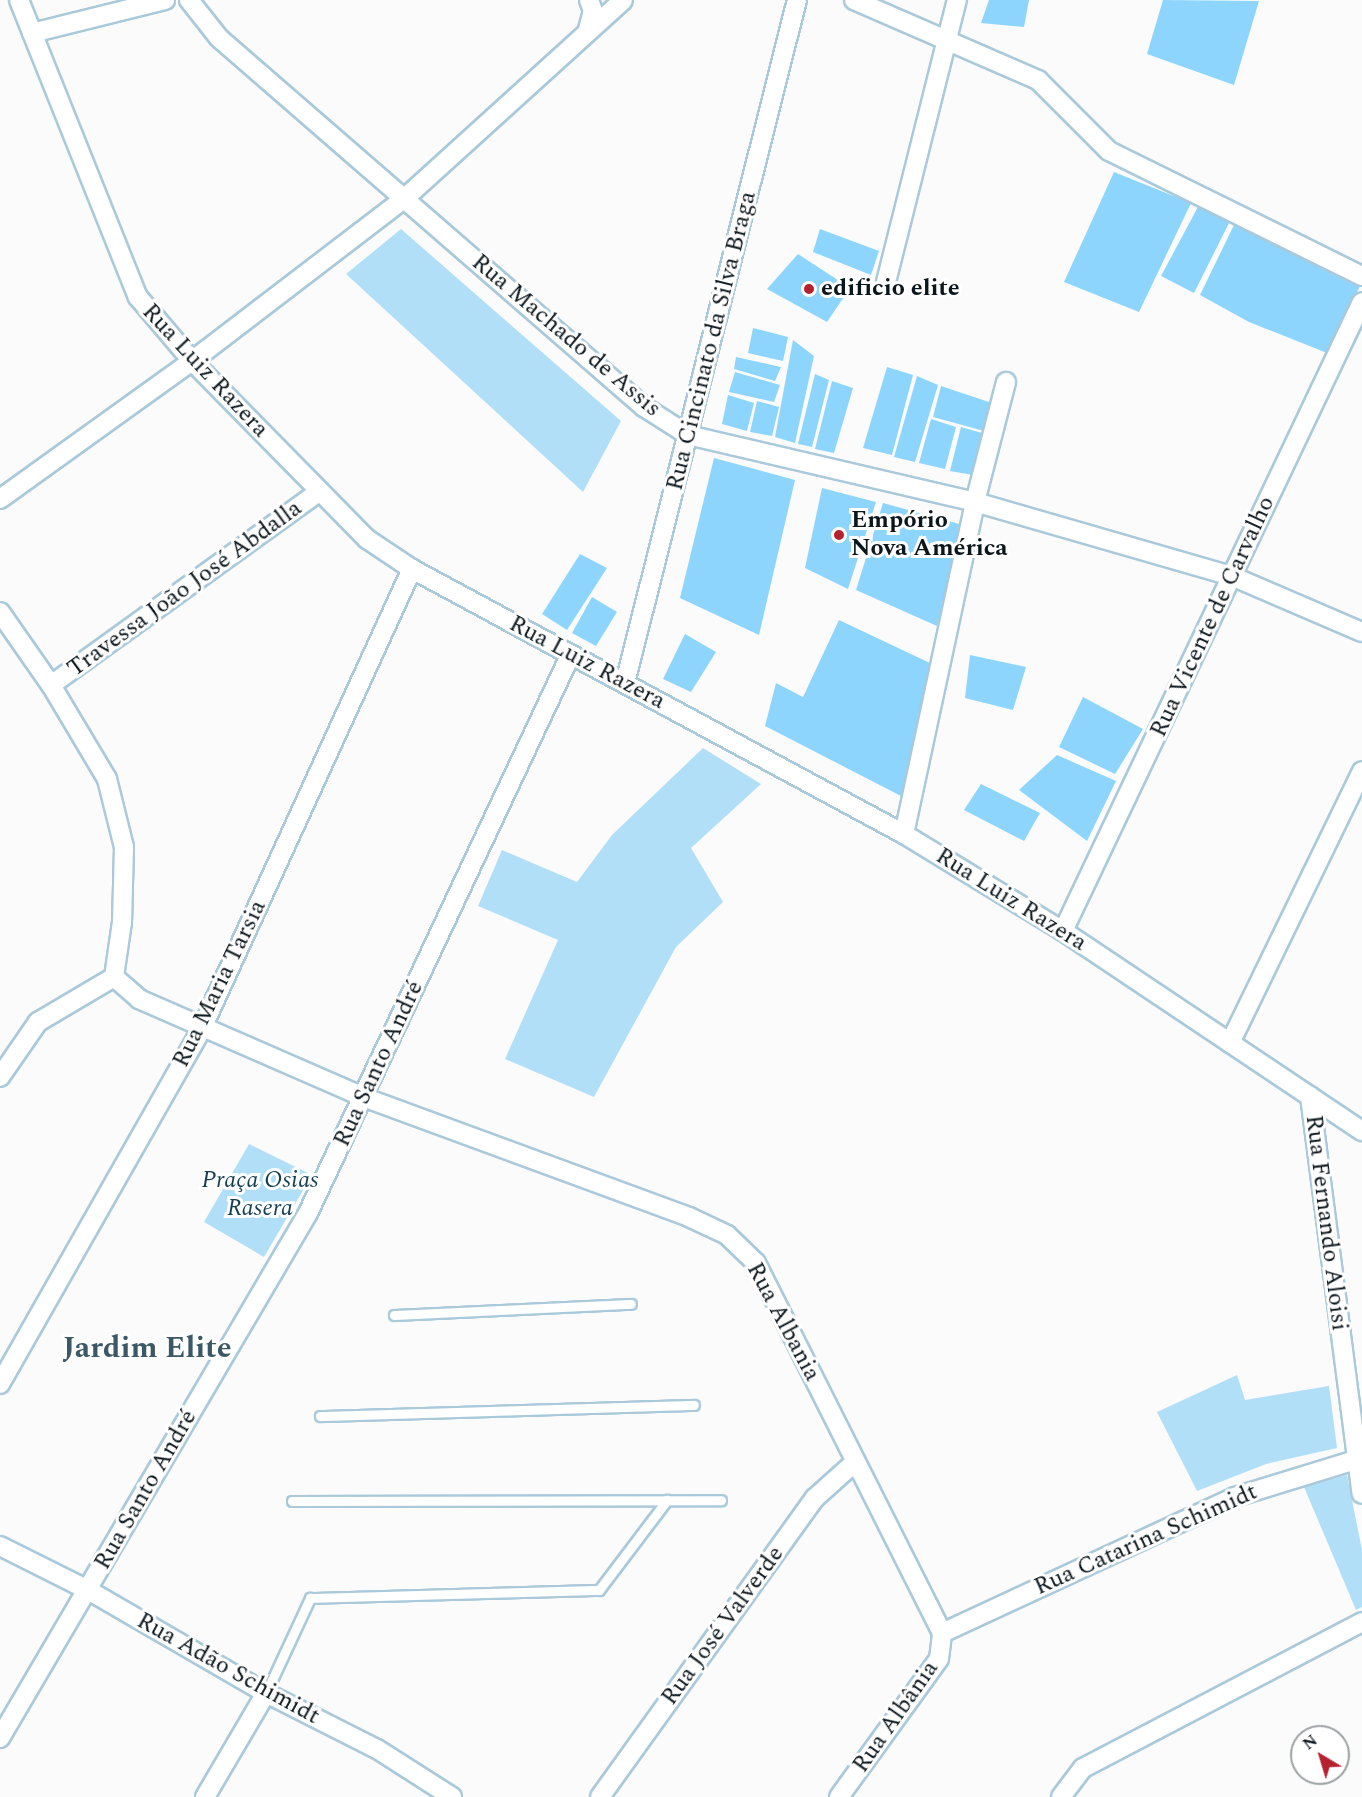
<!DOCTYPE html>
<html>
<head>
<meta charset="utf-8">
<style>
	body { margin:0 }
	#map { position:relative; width:1362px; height:1797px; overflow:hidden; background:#fbfbfb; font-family:Spectral,serif }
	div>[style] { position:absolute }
	.green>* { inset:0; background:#b2dff8 }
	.building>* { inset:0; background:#8dd5fd }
	.roads { filter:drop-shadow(2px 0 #aac9da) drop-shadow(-2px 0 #aac9da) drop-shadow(0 2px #aac9da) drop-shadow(0 -2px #aac9da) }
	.service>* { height:9px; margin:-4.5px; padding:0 4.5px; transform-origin:4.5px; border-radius:4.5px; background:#fff }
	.minor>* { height:18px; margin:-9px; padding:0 9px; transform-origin:9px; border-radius:9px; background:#fff }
	.dots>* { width:16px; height:16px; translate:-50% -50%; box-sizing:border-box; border:3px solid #fff; border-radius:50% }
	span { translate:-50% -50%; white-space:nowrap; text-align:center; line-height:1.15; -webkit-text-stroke:6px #fff; paint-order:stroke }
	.poi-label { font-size:24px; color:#0b161c; font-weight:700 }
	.left { translate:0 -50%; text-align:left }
	.street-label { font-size:24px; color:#0b161c }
	.park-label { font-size:24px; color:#143e51; font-style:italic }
	.district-label { font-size:30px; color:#3c5867; font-weight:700 }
	.north { position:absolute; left:1290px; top:1725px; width:60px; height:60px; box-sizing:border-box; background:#fff; border:2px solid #9da2a4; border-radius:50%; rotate:322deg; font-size:16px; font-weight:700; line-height:24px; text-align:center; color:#0b161c }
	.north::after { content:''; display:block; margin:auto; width:21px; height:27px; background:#b4222f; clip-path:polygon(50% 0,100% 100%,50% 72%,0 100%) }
</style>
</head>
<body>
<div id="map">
	<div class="green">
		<div style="clip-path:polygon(401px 229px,621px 421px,583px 492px,346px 274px)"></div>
		<div style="clip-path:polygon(703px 748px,761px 784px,691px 848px,723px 902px,676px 947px,594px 1097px,505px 1059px,558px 940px,478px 906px,502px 850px,577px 882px,612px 835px)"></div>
		<div style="clip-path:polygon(249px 1144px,312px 1175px,264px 1257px,204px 1222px)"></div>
		<div style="clip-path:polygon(1237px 1375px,1245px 1400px,1329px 1386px,1337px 1448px,1266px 1464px,1197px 1491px,1157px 1412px)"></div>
		<div style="clip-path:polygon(1347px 1475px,1362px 1550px,1362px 1607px,1356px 1610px,1304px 1487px)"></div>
	</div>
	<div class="building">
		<div style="clip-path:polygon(989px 0,1029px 0,1024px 27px,981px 23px)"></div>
		<div style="clip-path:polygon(1163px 0,1259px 1px,1234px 85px,1147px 54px)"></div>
		<div style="clip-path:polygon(1114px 172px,1191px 203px,1139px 312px,1064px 282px)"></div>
		<div style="clip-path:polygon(1199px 205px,1230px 221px,1194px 293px,1161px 276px)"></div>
		<div style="clip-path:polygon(1235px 223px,1362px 282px,1327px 353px,1249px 322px,1200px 295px)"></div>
		<div style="clip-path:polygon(820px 229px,879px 251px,871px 275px,813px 252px)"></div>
		<div style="clip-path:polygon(798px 254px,850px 288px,827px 322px,767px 289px)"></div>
		<div style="clip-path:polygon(753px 328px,788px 337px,783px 361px,748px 353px)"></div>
		<div style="clip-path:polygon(793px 340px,814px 356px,795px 443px,775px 437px)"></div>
		<div style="clip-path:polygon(736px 357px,781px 367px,775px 381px,734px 369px)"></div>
		<div style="clip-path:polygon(887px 367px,913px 375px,892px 455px,863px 448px)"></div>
		<div style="clip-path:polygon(735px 372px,780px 385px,774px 402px,729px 392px)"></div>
		<div style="clip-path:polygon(815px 374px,829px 380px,812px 447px,798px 444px)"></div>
		<div style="clip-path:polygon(917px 376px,938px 385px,915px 462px,894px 457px)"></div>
		<div style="clip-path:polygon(832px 381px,853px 388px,834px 453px,815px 449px)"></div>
		<div style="clip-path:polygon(941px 386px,992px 403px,984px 431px,933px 417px)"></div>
		<div style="clip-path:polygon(728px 395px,754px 403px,747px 431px,722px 424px)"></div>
		<div style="clip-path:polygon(757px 401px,779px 407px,772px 436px,750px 432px)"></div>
		<div style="clip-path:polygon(931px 419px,956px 427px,945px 469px,919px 463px)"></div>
		<div style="clip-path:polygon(961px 427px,982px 433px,973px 475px,950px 471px)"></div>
		<div style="clip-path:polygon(714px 458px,795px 480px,759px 635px,680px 598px)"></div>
		<div style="clip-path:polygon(822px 488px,876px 502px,848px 589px,805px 568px)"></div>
		<div style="clip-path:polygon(883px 503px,963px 525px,937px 626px,856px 590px)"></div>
		<div style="clip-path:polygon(580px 554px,607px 568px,567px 630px,542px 614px)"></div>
		<div style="clip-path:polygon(592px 597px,617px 612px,596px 646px,572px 633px)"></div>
		<div style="clip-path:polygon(839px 620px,932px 664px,901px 796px,765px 726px,776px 683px,803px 697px)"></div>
		<div style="clip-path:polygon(685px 634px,716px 652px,691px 692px,663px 679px)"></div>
		<div style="clip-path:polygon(970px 655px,1026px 667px,1013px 710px,965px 698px)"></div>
		<div style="clip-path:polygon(1083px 697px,1143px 729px,1115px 774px,1059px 747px)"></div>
		<div style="clip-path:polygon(1057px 755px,1116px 781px,1087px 841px,1019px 790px)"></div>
		<div style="clip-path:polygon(981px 784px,1040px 813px,1024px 841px,964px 810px)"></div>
	</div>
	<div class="roads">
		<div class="service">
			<div style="left:394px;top:1315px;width:237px;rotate:-2.7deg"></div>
			<div style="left:320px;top:1416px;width:374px;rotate:-1.7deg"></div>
			<div style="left:292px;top:1501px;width:429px;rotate:-0.1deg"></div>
			<div style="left:266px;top:1693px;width:105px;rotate:-65.1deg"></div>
			<div style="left:310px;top:1598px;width:289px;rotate:-1.6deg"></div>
			<div style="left:599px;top:1590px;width:113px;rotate:-52.9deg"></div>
		</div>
		<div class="minor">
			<div style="left:19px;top:0;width:320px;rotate:68.2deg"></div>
			<div style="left:138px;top:297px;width:84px;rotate:49.8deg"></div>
			<div style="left:192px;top:361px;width:250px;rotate:45.5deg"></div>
			<div style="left:367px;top:539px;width:54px;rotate:33.7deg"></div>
			<div style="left:412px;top:569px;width:559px;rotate:28.31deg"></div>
			<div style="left:904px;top:834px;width:186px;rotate:31.4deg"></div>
			<div style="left:1063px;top:931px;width:360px;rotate:33.8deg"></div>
			<div style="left:189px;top:0;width:48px;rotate:51.7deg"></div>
			<div style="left:219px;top:38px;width:563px;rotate:40.97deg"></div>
			<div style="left:644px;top:407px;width:52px;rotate:32.5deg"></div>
			<div style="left:688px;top:435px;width:295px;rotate:13.1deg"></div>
			<div style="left:975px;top:502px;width:270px;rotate:16.1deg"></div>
			<div style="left:1234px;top:577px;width:139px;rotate:23.3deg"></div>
			<div style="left:854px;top:0;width:201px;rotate:23.5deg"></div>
			<div style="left:1038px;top:80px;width:100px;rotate:45deg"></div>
			<div style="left:1109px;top:151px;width:282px;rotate:26.3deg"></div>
			<div style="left:32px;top:33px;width:137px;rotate:-13.9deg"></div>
			<div style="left:587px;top:33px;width:23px;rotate:-75deg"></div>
			<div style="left:593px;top:11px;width:12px;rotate:-110deg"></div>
			<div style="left:886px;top:282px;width:291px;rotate:-75.9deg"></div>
			<div style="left:0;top:499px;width:236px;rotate:-35.7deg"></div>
			<div style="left:192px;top:361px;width:268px;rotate:-37.4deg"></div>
			<div style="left:405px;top:198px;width:294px;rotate:-42.2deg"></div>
			<div style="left:0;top:612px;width:89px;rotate:55.1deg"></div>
			<div style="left:51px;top:685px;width:109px;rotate:59.2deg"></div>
			<div style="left:107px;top:779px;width:70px;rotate:76deg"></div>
			<div style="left:124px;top:847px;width:75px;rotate:91.5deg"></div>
			<div style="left:122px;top:922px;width:56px;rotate:98.3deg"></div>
			<div style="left:625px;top:683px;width:704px;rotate:-75.87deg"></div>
			<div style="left:51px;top:685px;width:330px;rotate:-35.8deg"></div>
			<div style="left:904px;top:834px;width:340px;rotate:-77.9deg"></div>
			<div style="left:975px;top:502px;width:124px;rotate:-75.5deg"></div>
			<div style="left:1063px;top:931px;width:696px;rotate:-64.58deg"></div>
			<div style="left:114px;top:977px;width:33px;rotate:41deg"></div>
			<div style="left:139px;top:999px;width:244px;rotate:23.6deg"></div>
			<div style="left:363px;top:1097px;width:347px;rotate:20.2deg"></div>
			<div style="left:689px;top:1217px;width:42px;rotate:25.3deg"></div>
			<div style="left:727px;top:1235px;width:40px;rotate:44deg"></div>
			<div style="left:756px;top:1263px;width:414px;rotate:63.3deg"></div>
			<div style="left:1230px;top:1043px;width:302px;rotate:-64.1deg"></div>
			<div style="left:0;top:1077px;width:67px;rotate:-55.4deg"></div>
			<div style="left:38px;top:1022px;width:88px;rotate:-30.6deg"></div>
			<div style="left:1310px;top:1096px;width:401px;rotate:82.6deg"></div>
			<div style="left:0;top:1384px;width:409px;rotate:-60.4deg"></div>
			<div style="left:202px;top:1028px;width:505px;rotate:-65.42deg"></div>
			<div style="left:0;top:1546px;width:98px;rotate:26.6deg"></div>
			<div style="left:88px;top:1590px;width:206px;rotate:30.1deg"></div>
			<div style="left:266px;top:1693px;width:124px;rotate:26.8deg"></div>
			<div style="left:377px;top:1749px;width:89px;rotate:32.6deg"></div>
			<div style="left:942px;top:1633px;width:323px;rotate:-24.9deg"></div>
			<div style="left:1235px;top:1497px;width:126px;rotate:-17.1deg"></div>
			<div style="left:0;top:1738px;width:609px;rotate:-59.6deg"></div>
			<div style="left:308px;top:1213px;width:616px;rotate:-64.81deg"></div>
			<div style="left:205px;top:1797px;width:121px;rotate:-59.6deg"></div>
			<div style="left:600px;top:1797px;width:368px;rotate:-54.3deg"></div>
			<div style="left:815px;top:1498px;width:52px;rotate:-41.9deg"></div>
			<div style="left:839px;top:1797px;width:170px;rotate:-54.1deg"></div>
			<div style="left:939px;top:1659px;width:26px;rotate:-83deg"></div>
			<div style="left:1061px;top:1797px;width:36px;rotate:-53deg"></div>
			<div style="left:1083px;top:1768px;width:315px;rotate:-27.6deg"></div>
		</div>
	</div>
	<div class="dots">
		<div style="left:809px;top:289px;background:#b4222f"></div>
		<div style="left:839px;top:535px;background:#b4222f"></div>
	</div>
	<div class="poi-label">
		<span class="left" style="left:821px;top:289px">edificio elite</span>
		<span class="left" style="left:851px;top:535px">Empório<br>Nova América</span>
	</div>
	<div class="street-label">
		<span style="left:566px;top:336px;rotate:40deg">Rua Machado de Assis</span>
		<span style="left:712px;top:341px;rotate:-76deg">Rua Cincinato da Silva Braga</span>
		<span style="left:205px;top:371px;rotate:47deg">Rua Luiz Razera</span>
		<span style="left:185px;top:589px;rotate:-36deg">Travessa João José Abdalla</span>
		<span style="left:1213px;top:617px;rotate:-65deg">Rua Vicente de Carvalho</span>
		<span style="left:587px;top:663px;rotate:28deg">Rua Luiz Razera</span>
		<span style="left:1011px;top:900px;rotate:32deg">Rua Luiz Razera</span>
		<span style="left:220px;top:984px;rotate:-64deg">Rua Maria Tarsia</span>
		<span style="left:379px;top:1064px;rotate:-65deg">Rua Santo André</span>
		<span style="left:1326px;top:1223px;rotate:83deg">Rua Fernando Aloisi</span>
		<span style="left:783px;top:1322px;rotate:62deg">Rua Albania</span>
		<span style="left:146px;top:1490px;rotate:-60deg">Rua Santo André</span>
		<span style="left:1146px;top:1540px;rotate:-24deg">Rua Catarina Schimidt</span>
		<span style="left:723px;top:1626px;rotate:-54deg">Rua José Valverde</span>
		<span style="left:228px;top:1669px;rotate:29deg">Rua Adão Schimidt</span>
		<span style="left:896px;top:1717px;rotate:-55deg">Rua Albânia</span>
	</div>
	<div class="park-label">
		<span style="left:260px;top:1195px">Praça Osias<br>Rasera</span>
	</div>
	<div class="district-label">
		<span style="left:147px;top:1348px">Jardim Elite</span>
	</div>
	<div class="north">N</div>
</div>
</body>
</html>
